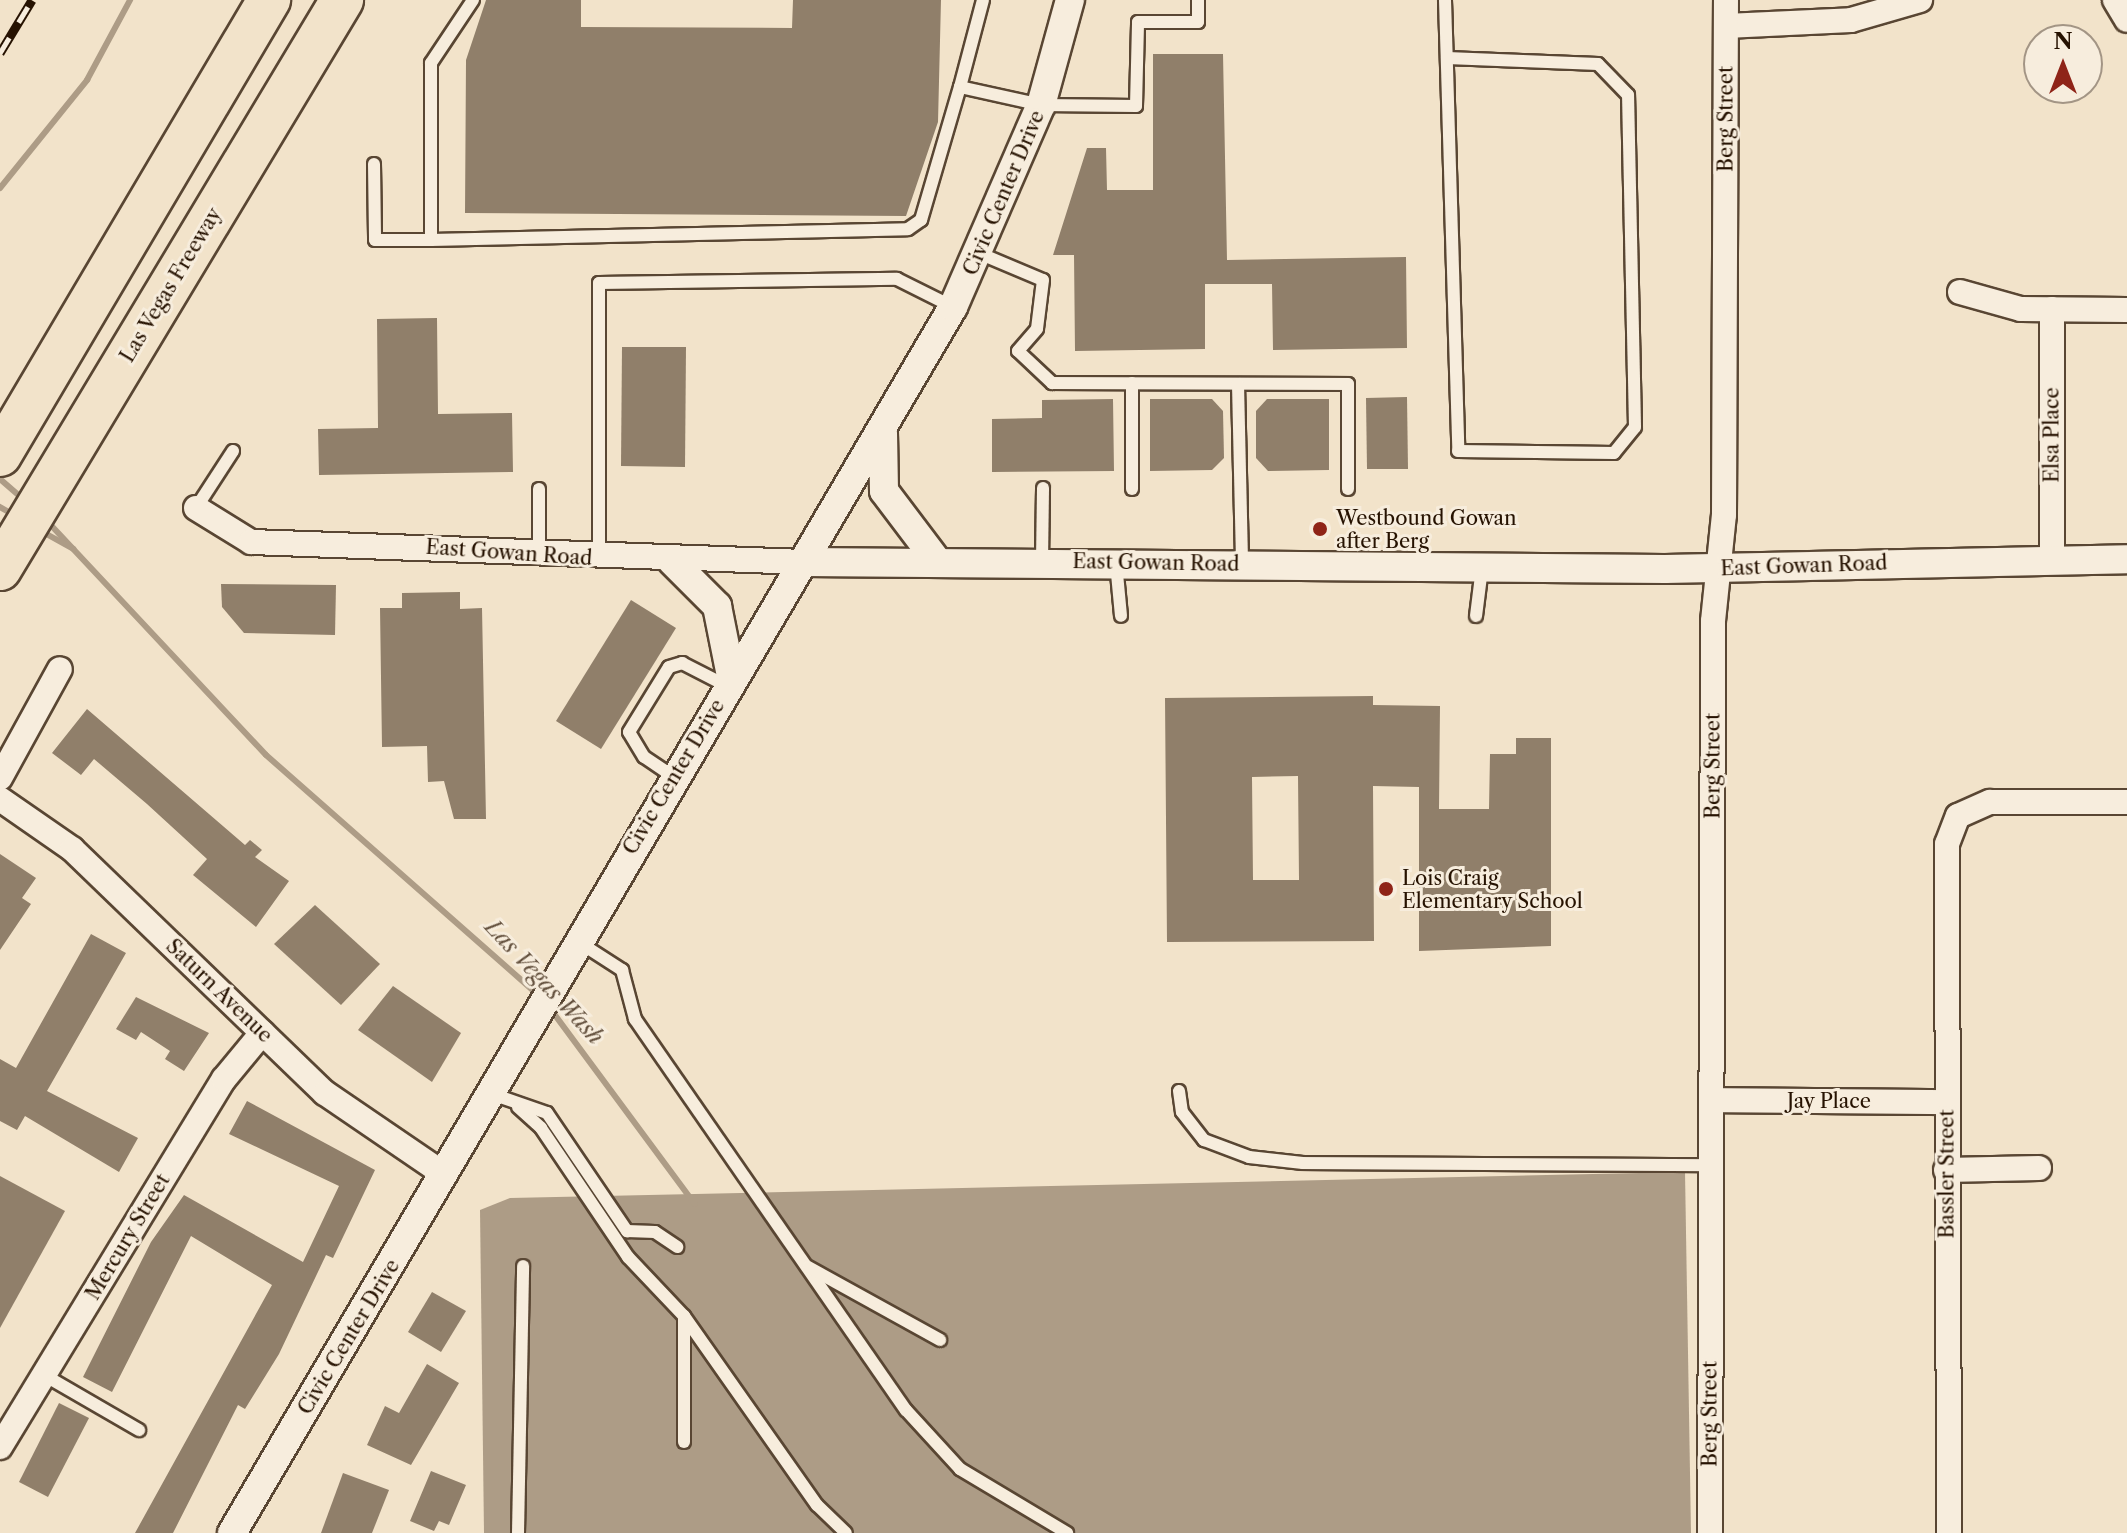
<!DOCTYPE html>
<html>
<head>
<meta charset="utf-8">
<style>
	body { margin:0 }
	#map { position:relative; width:2127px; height:1533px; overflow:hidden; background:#f2e3ca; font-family:"Libre Caslon Text",serif }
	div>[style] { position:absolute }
	.water>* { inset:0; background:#ad9c86 }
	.stream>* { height:6px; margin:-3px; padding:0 3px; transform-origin:3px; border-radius:3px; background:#ad9c86 }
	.building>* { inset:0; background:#907f6a }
	.roads { filter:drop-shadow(2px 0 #594633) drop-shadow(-2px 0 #594633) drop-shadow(0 2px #594633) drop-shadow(0 -2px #594633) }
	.service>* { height:12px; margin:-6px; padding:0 6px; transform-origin:6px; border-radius:6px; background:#f7eddd }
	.minor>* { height:24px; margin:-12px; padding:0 12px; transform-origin:12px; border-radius:12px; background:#f7eddd }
	.tertiary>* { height:28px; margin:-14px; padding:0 14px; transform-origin:14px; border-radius:14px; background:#f7eddd }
	.motorway>* { height:42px; margin:-21px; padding:0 21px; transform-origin:21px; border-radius:21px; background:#f2e3ca }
	.rail>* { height:9px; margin-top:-4.5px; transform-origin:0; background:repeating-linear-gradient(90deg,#f7eddd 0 18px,#261201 0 36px); box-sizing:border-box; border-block:2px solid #261201 }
	.dots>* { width:22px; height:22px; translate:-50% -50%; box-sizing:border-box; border:4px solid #f7eddd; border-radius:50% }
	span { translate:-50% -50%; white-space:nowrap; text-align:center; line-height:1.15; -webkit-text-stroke:6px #f7eddd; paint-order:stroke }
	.street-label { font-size:20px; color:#261201 }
	.poi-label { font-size:20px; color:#261201 }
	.left { translate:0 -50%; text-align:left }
	.water-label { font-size:22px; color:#63503d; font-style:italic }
	.north { position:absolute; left:2023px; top:24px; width:80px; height:80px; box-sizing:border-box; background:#f7eddd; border:2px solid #a39585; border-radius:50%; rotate:0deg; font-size:22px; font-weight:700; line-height:32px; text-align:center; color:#261201 }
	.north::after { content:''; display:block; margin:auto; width:28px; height:36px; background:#8f2418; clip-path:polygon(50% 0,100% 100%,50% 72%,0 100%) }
</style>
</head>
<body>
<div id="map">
	<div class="water">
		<div style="clip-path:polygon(1685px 1172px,1691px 1533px,484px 1533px,480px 1210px,510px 1198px)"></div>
	</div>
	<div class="stream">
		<div style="left:0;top:188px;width:139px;rotate:-51.1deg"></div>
		<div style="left:87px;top:80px;width:91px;rotate:-61.7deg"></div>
		<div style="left:0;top:479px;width:32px;rotate:41deg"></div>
		<div style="left:0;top:507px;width:16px;rotate:30deg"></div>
		<div style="left:47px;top:521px;width:320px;rotate:46.9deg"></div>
		<div style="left:266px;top:755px;width:364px;rotate:41.4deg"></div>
		<div style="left:41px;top:531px;width:37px;rotate:29deg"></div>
		<div style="left:549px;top:1007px;width:245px;rotate:53.5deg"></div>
	</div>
	<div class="building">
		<div style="clip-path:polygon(486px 0,581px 0,581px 27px,792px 28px,793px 0,941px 0,938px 122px,906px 216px,465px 213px,466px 60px)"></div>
		<div style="clip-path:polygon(1153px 54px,1223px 54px,1227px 260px,1406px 257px,1407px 348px,1273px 350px,1272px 284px,1205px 284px,1205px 349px,1075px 351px,1074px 255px,1053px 255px,1087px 148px,1106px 148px,1107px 190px,1153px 190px)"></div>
		<div style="clip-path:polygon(437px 318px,438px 414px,512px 413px,513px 472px,319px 475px,318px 429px,378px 428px,377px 319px)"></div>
		<div style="clip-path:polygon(622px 347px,686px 347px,685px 467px,621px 466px)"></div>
		<div style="clip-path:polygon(1407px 397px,1408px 469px,1367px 469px,1366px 398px)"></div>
		<div style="clip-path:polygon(1113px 399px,1114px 471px,992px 472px,992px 419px,1042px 418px,1042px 400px)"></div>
		<div style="clip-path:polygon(1150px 399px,1212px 399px,1223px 411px,1224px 458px,1212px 470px,1150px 471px)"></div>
		<div style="clip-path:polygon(1267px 399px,1329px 399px,1329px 470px,1268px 471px,1256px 458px,1256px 411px)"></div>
		<div style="clip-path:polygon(221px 584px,336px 585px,335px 635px,244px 633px,222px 607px)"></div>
		<div style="clip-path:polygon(460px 592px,460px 609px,482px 608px,486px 819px,454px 819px,444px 781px,428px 782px,427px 746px,382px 747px,380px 608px,402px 608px,402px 593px)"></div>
		<div style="clip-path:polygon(631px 600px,676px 628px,601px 749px,556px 721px)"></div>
		<div style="clip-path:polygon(evenodd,1373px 696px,1373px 705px,1440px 706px,1439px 809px,1489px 809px,1490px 754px,1516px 754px,1516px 738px,1551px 738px,1551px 946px,1419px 951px,1419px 787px,1373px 786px,1374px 941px,1167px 942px,1165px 698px,1373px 696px,1298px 776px,1299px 880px,1253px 880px,1252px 777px,1298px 776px)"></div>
		<div style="clip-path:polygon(87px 709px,245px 845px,250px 840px,262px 850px,255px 857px,289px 881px,256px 927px,193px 875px,207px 859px,147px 804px,94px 759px,81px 775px,52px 753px)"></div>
		<div style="clip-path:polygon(0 854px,36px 878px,22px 898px,31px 904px,0 950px)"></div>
		<div style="clip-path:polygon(315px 905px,380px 964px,341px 1005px,274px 944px)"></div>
		<div style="clip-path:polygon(91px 934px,126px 953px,47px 1091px,138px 1138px,119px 1172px,25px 1116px,17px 1130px,0 1121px,0 1059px,16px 1068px)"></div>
		<div style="clip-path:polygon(393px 986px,461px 1033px,432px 1082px,358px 1030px)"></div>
		<div style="clip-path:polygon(136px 997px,209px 1033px,184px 1071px,165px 1059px,170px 1051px,141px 1032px,136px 1040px,116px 1029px)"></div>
		<div style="clip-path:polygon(247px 1101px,375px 1170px,333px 1258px,326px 1255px,279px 1354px,245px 1409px,238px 1405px,173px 1533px,135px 1533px,272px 1285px,191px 1236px,112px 1392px,83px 1377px,151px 1242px,184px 1195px,303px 1262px,339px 1186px,229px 1134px)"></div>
		<div style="clip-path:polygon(0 1176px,65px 1211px,0 1328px)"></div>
		<div style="clip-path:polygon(432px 1292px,466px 1311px,441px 1352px,408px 1332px)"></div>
		<div style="clip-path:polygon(427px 1364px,459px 1383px,411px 1465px,367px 1445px,385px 1406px,399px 1413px)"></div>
		<div style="clip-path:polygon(59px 1403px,89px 1418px,48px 1497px,19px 1482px)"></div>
		<div style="clip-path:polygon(431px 1471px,466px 1485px,449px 1525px,439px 1521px,434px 1531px,410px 1521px)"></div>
		<div style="clip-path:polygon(343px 1473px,389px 1490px,372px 1533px,321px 1533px)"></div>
	</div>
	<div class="roads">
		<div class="service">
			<div style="left:473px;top:0;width:76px;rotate:123.7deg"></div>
			<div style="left:431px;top:63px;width:177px;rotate:90deg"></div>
			<div style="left:431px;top:240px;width:477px;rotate:-1.3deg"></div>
			<div style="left:908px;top:229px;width:16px;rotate:-35deg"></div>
			<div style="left:921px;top:220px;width:139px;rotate:-73.7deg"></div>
			<div style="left:960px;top:87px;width:83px;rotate:12.5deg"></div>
			<div style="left:1041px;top:105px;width:95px;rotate:0.6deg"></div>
			<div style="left:1136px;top:106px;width:84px;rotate:-88.6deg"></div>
			<div style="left:1138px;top:22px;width:60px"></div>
			<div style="left:1198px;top:22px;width:22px;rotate:-90deg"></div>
			<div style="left:1445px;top:0;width:451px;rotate:88.3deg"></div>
			<div style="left:1458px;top:451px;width:156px;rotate:0.7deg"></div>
			<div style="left:1614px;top:453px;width:33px;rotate:-51deg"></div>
			<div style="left:1635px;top:427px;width:332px;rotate:-91.2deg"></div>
			<div style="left:1628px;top:95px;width:43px;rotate:-134.1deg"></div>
			<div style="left:1598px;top:64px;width:151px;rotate:-177.7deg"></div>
			<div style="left:960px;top:87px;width:90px;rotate:-75.2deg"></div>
			<div style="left:374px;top:164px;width:76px;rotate:89.2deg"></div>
			<div style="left:375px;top:240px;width:56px"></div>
			<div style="left:981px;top:254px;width:67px;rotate:22.8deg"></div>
			<div style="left:1043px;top:280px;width:49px;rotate:97deg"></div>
			<div style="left:1037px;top:329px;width:29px;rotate:131deg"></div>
			<div style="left:1018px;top:351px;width:47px;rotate:43.3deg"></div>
			<div style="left:1052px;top:383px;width:296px;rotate:0.2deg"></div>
			<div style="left:1348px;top:384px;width:105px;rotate:90deg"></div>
			<div style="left:1132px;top:383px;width:106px;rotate:90deg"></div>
			<div style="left:1238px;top:384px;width:180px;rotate:88.7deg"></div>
			<div style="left:539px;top:489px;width:66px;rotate:90deg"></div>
			<div style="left:196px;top:508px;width:68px;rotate:-57deg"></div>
			<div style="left:599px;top:556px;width:273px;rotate:-90deg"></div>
			<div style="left:599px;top:283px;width:298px;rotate:-0.8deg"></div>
			<div style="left:897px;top:279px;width:63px;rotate:26.6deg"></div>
			<div style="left:1042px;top:561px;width:73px;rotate:-89.2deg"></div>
			<div style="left:1116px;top:563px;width:53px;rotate:84.6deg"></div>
			<div style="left:1476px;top:616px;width:48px;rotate:-82.9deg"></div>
			<div style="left:674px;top:777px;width:36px;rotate:-146deg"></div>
			<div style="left:644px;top:757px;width:29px;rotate:-121deg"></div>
			<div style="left:629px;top:732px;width:76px;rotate:-58.4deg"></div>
			<div style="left:669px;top:667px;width:14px;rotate:-17deg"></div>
			<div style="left:682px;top:663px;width:53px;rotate:27.1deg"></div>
			<div style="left:577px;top:941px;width:54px;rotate:32.8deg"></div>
			<div style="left:622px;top:970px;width:51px;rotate:75.1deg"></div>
			<div style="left:635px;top:1019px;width:476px;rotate:55.3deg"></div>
			<div style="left:906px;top:1410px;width:80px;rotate:47.5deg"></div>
			<div style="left:960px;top:1469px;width:125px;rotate:30.9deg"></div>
			<div style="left:1179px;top:1091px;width:21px;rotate:82deg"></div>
			<div style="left:1182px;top:1112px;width:36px;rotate:52deg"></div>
			<div style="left:1204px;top:1140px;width:48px;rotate:20.7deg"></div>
			<div style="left:1249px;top:1157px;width:54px;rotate:6.3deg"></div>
			<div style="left:1303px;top:1163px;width:409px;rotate:0.3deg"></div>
			<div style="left:489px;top:1093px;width:61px;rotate:19deg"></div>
			<div style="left:547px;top:1113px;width:143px;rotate:55.9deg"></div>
			<div style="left:627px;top:1231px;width:28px;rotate:2deg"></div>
			<div style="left:655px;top:1232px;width:27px;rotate:34deg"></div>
			<div style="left:518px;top:1107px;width:31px;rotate:42deg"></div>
			<div style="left:541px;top:1128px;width:156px;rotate:56deg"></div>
			<div style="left:628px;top:1257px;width:81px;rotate:46.5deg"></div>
			<div style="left:684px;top:1316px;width:231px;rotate:54.9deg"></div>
			<div style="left:817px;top:1505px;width:40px;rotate:44deg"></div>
			<div style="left:808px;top:1267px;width:151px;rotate:28.9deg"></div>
			<div style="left:684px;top:1316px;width:126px;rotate:90deg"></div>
			<div style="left:44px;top:1375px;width:110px;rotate:30.1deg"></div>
			<div style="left:518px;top:1533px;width:267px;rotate:-88.9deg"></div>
		</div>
		<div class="minor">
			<div style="left:2115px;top:0;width:23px;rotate:59deg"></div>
			<div style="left:1726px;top:26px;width:125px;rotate:-2.7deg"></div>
			<div style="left:1851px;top:20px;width:72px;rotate:-16.2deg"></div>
			<div style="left:1960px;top:292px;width:63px;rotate:15.6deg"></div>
			<div style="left:2021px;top:309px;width:106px;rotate:0.5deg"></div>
			<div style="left:2052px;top:309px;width:251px;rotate:90deg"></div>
			<div style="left:196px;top:508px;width:65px;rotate:31.7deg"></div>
			<div style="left:251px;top:542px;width:553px;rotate:2.07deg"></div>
			<div style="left:0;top:778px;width:124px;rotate:-61.2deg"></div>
			<div style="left:0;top:799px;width:88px;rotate:34.8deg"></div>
			<div style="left:72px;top:849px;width:351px;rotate:44deg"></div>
			<div style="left:325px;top:1093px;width:145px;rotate:34.3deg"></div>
			<div style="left:1712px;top:1100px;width:234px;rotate:0.5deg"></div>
			<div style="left:1946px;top:1170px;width:93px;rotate:-1.2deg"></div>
			<div style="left:0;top:1447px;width:431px;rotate:-58.7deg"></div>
			<div style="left:224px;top:1079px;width:60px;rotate:-50.4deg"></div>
			<div style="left:1710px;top:1533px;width:912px;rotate:-89.81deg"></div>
			<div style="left:1713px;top:621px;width:107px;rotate:-84.1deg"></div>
			<div style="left:1724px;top:515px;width:515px;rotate:-89.78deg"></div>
			<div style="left:1949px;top:1533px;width:689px;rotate:-90.17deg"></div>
			<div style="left:1947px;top:844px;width:30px;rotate:-69deg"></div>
			<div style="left:1958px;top:816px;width:35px;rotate:-24deg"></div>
			<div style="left:1990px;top:802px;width:137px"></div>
		</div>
		<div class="tertiary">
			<div style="left:883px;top:433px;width:58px;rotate:89deg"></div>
			<div style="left:884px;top:491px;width:88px;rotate:52.9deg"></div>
			<div style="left:672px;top:561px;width:64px;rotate:45deg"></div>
			<div style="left:717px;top:606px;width:76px;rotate:78.7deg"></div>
			<div style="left:804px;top:562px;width:861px;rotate:0.47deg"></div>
			<div style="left:1665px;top:569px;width:462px;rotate:-1.2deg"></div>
			<div style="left:232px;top:1533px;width:1422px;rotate:-59.54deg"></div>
			<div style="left:953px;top:307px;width:220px;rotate:-66.5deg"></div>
			<div style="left:1041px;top:105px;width:109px;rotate:-74.6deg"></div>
		</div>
		<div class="motorway">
			<div style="left:0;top:455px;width:529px;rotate:-59.41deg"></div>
			<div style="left:0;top:569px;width:664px;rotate:-58.99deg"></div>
		</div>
	</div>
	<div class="rail">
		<div style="left:0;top:53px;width:62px;rotate:-58.9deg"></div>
	</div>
	<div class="dots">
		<div style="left:1320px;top:529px;background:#8f2418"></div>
		<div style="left:1386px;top:889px;background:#8f2418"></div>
	</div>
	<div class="street-label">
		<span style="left:1726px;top:119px;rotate:-90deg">Berg Street</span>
		<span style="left:1004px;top:193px;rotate:-67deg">Civic Center Drive</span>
		<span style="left:171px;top:285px;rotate:-59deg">Las Vegas Freeway</span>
		<span style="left:2052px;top:435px;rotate:-90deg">Elsa Place</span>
		<span style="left:509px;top:553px;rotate:4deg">East Gowan Road</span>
		<span style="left:1156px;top:563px;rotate:1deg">East Gowan Road</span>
		<span style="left:1804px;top:566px;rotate:-2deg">East Gowan Road</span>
		<span style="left:1713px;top:766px;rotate:-90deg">Berg Street</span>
		<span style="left:674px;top:777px;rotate:-59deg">Civic Center Drive</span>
		<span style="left:219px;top:991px;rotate:44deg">Saturn Avenue</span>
		<span style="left:1829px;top:1101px">Jay Place</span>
		<span style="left:1947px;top:1174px;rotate:-90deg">Bassler Street</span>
		<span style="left:128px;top:1237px;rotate:-59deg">Mercury Street</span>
		<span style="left:349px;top:1337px;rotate:-59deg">Civic Center Drive</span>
		<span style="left:1710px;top:1414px;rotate:-90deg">Berg Street</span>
	</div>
	<div class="poi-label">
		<span class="left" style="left:1336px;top:530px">Westbound Gowan<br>after Berg</span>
		<span class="left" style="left:1402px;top:890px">Lois Craig<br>Elementary School</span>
	</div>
	<div class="water-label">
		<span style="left:544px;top:982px;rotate:47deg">Las Vegas Wash</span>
	</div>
	<div class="north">N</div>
</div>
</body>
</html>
